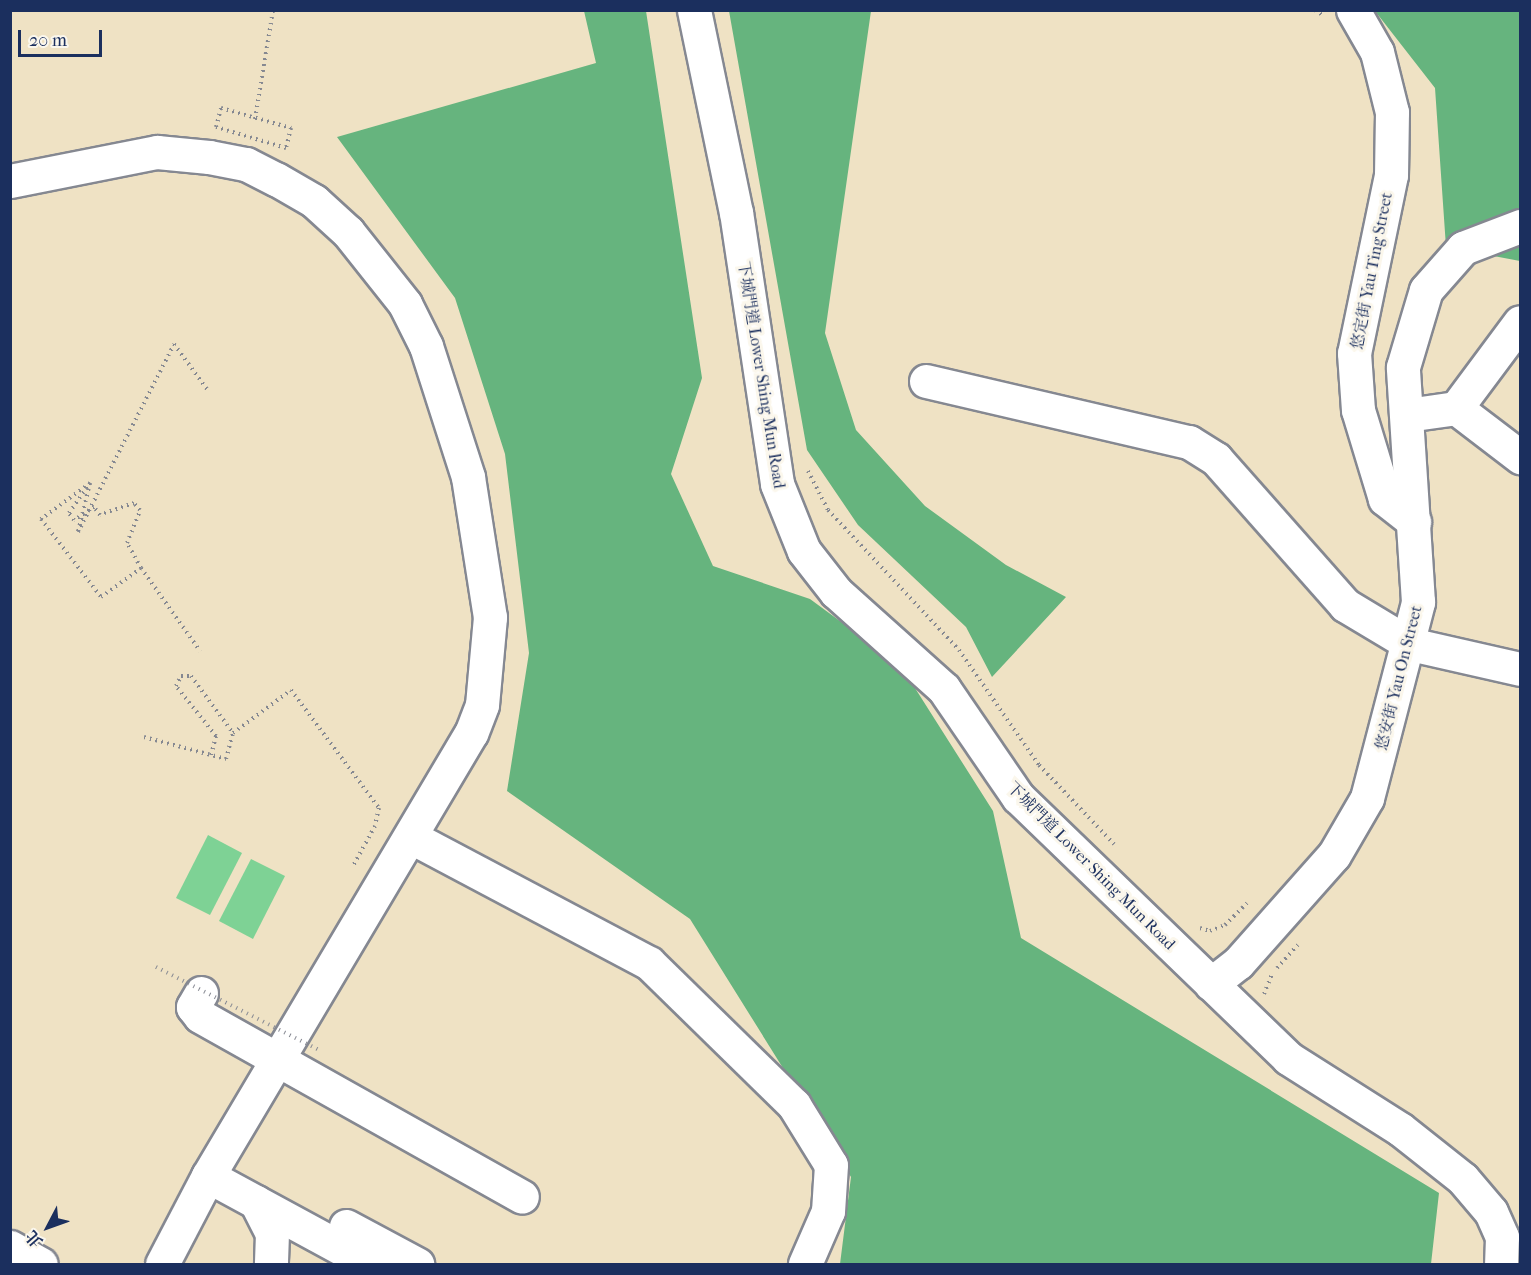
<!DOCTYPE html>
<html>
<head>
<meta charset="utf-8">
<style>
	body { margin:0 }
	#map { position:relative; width:1531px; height:1275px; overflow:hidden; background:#efe2c4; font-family:"IM FELL French Canon","Noto Serif TC",serif }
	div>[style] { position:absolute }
	.green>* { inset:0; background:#7ed295 }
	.forest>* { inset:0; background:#66b47e }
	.path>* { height:4px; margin-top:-2px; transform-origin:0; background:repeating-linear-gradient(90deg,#858891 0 1.5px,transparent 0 6px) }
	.roads { filter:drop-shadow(2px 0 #858891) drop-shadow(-2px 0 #858891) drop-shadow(0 2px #858891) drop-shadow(0 -2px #858891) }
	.minor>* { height:33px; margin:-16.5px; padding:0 16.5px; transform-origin:16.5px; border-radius:16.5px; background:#fff }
	.path-bridge>* { height:4px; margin-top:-2px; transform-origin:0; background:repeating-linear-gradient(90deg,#858891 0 1.5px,transparent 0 6px) }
	span { translate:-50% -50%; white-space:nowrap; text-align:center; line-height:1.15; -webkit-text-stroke:6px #fbf7ec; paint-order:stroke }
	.street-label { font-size:16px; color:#1b2f5e }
	.frame { position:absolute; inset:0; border:12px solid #1b2f5e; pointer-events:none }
	.north { position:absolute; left:18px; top:1197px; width:60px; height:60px; -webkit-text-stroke:4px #fbf7ec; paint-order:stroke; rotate:229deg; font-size:16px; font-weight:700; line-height:24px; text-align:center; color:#1b2f5e }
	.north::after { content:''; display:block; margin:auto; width:21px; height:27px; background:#1b2f5e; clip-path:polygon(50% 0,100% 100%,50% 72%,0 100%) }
	.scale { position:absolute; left:18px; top:30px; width:84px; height:27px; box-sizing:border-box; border:3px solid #1b2f5e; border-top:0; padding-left:8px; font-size:18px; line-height:21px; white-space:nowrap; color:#1b2f5e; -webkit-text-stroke:4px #fbf7ec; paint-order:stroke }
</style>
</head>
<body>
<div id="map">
	<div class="green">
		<div style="clip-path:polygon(208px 835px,242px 853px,210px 915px,176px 898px)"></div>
		<div style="clip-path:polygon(251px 859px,285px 876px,253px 939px,219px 921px)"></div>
	</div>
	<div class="forest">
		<div style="clip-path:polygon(584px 11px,646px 11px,702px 378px,671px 474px,713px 566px,810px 599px,901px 666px,993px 811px,1021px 938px,1439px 1193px,1431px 1264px,840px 1264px,851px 1177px,690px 919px,507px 791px,529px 653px,505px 454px,455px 298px,337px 137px,596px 63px)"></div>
		<div style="clip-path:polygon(729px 11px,871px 11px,825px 333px,856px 430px,925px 506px,1006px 565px,1066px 597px,992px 677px,966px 627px,858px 525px,807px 450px)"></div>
		<div style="clip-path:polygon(1375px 11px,1520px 11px,1520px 261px,1446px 247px,1435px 88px)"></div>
	</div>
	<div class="path">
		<div style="left:1315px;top:10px;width:11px;rotate:34deg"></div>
		<div style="left:221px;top:108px;width:73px;rotate:15.9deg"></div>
		<div style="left:291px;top:128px;width:21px;rotate:104deg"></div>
		<div style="left:286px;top:148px;width:73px;rotate:-163.3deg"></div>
		<div style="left:216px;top:127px;width:20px;rotate:-75deg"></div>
		<div style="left:255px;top:119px;width:110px;rotate:-80.6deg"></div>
		<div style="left:808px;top:471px;width:44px;rotate:62.9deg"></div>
		<div style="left:828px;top:510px;width:192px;rotate:46.9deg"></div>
		<div style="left:959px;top:650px;width:140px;rotate:55.2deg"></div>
		<div style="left:1039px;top:765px;width:109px;rotate:46.5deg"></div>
		<div style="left:90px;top:483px;width:61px;rotate:143.7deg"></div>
		<div style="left:41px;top:519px;width:98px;rotate:52.4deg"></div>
		<div style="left:101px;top:597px;width:49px;rotate:-35.9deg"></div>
		<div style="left:141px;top:568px;width:102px;rotate:54.6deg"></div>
		<div style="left:141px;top:568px;width:29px;rotate:-119deg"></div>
		<div style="left:127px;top:543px;width:35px;rotate:-68deg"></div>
		<div style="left:140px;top:510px;width:9px;rotate:-131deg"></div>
		<div style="left:134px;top:503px;width:36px;rotate:161deg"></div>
		<div style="left:100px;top:515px;width:10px;rotate:-127deg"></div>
		<div style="left:94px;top:507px;width:24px;rotate:147deg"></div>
		<div style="left:74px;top:520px;width:9px;rotate:-126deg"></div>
		<div style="left:69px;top:513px;width:37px;rotate:-55deg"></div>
		<div style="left:90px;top:483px;width:50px;rotate:103.8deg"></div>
		<div style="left:78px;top:532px;width:211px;rotate:-62.9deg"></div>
		<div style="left:174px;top:344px;width:59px;rotate:53.9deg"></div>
		<div style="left:144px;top:737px;width:85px;rotate:15deg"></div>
		<div style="left:226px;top:759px;width:27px;rotate:-75deg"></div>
		<div style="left:211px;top:755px;width:20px;rotate:-75deg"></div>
		<div style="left:216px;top:736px;width:64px;rotate:-128.7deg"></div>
		<div style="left:176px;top:686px;width:11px;rotate:-63deg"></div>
		<div style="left:181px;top:676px;width:10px"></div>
		<div style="left:191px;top:676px;width:71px;rotate:53.6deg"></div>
		<div style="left:233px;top:733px;width:72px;rotate:-36.6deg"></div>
		<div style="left:291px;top:690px;width:147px;rotate:53.3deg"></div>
		<div style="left:379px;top:808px;width:18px;rotate:103deg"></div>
		<div style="left:375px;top:826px;width:46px;rotate:118.8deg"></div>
		<div style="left:1200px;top:928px;width:10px;rotate:17deg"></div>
		<div style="left:1210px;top:931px;width:16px;rotate:-22deg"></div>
		<div style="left:1225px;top:925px;width:31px;rotate:-45deg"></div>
		<div style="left:1277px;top:968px;width:31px;rotate:-48deg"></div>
		<div style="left:1264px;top:994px;width:22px;rotate:-68deg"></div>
	</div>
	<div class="roads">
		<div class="minor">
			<div style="left:694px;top:10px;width:206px;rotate:78.3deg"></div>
			<div style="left:736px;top:212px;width:275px;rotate:81.4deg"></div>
			<div style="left:777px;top:484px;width:72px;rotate:68.1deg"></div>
			<div style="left:804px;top:551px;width:52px;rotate:52deg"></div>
			<div style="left:836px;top:592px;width:145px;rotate:41.9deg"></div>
			<div style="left:944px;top:689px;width:131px;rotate:55.6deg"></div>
			<div style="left:1018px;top:797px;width:376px;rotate:44deg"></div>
			<div style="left:1288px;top:1058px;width:133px;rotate:32.4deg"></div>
			<div style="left:1400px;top:1129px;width:80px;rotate:38.4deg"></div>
			<div style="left:1463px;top:1179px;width:43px;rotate:49.7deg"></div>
			<div style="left:1491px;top:1212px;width:27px;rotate:66deg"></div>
			<div style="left:1502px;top:1237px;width:27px;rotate:92deg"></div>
			<div style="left:1353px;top:10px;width:48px;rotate:60.3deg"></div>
			<div style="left:1377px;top:52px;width:62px;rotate:76deg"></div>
			<div style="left:1392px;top:112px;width:63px;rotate:90.9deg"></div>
			<div style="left:1391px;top:175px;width:182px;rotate:101.7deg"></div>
			<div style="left:1354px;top:353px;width:57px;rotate:86deg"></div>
			<div style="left:1358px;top:410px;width:93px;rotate:73.1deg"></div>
			<div style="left:1385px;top:499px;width:37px;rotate:38deg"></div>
			<div style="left:10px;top:181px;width:150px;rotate:-11.2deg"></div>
			<div style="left:157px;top:152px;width:52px;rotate:5.5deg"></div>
			<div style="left:209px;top:157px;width:38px;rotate:11deg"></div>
			<div style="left:246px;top:164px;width:34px;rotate:27deg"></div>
			<div style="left:276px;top:179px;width:44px;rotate:30.1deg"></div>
			<div style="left:314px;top:201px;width:46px;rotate:42.4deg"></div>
			<div style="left:348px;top:232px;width:92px;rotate:51.6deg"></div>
			<div style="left:405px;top:304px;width:47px;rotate:63.4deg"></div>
			<div style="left:426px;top:346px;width:138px;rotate:72.2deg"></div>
			<div style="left:468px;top:477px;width:142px;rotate:81.1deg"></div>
			<div style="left:490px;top:617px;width:88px;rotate:95.2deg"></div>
			<div style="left:482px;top:705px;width:30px;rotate:111deg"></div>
			<div style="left:471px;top:733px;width:515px;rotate:120.7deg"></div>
			<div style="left:208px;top:1176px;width:99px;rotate:117.6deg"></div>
			<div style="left:926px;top:381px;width:270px;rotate:13.1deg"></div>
			<div style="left:1189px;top:442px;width:32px;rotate:32deg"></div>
			<div style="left:1216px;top:459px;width:195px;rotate:48.5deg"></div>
			<div style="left:1345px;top:605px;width:76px;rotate:31deg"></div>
			<div style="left:1410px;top:644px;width:113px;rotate:12.8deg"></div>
			<div style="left:1456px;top:408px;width:107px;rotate:-53.3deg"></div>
			<div style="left:1407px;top:415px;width:49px;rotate:-8.1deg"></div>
			<div style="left:1456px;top:408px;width:81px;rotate:37.4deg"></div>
			<div style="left:411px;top:837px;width:269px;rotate:27.9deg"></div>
			<div style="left:649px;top:963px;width:203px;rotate:44.4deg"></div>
			<div style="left:794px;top:1105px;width:70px;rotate:58.3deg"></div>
			<div style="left:831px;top:1165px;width:46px;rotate:93.7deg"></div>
			<div style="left:828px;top:1211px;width:58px;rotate:113.5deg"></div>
			<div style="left:1211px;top:984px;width:34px;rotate:-38deg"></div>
			<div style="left:1238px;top:963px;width:144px;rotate:-48.4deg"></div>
			<div style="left:1334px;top:855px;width:66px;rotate:-59.9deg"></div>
			<div style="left:1367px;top:798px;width:203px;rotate:-75.4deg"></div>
			<div style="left:1418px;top:602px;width:235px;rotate:-93.7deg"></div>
			<div style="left:1403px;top:367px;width:80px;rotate:-73.4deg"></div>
			<div style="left:1426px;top:290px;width:56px;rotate:-48.6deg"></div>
			<div style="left:1463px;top:248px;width:61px;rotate:-21.1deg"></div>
			<div style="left:201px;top:993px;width:16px;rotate:120deg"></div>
			<div style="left:193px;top:1007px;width:11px;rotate:52deg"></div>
			<div style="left:200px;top:1016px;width:369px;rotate:29.3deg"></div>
			<div style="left:208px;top:1176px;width:184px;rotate:28.5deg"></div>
			<div style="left:256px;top:1202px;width:35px;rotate:63deg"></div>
			<div style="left:272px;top:1233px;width:31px;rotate:92deg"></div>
			<div style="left:346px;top:1226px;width:81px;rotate:28.2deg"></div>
			<div style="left:10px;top:1247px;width:35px;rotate:29deg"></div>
		</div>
	</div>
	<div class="path-bridge">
		<div style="left:156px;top:967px;width:183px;rotate:27deg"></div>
	</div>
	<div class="street-label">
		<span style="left:1372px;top:271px;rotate:-79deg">悠定街 Yau Ting Street</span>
		<span style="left:761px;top:375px;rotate:81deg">下城門道 Lower Shing Mun Road</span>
		<span style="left:1399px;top:678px;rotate:-76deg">悠安街 Yau On Street</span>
		<span style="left:1091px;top:866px;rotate:45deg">下城門道 Lower Shing Mun Road</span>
	</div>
	<div class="frame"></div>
	<div class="north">北</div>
	<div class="scale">20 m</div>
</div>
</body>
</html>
